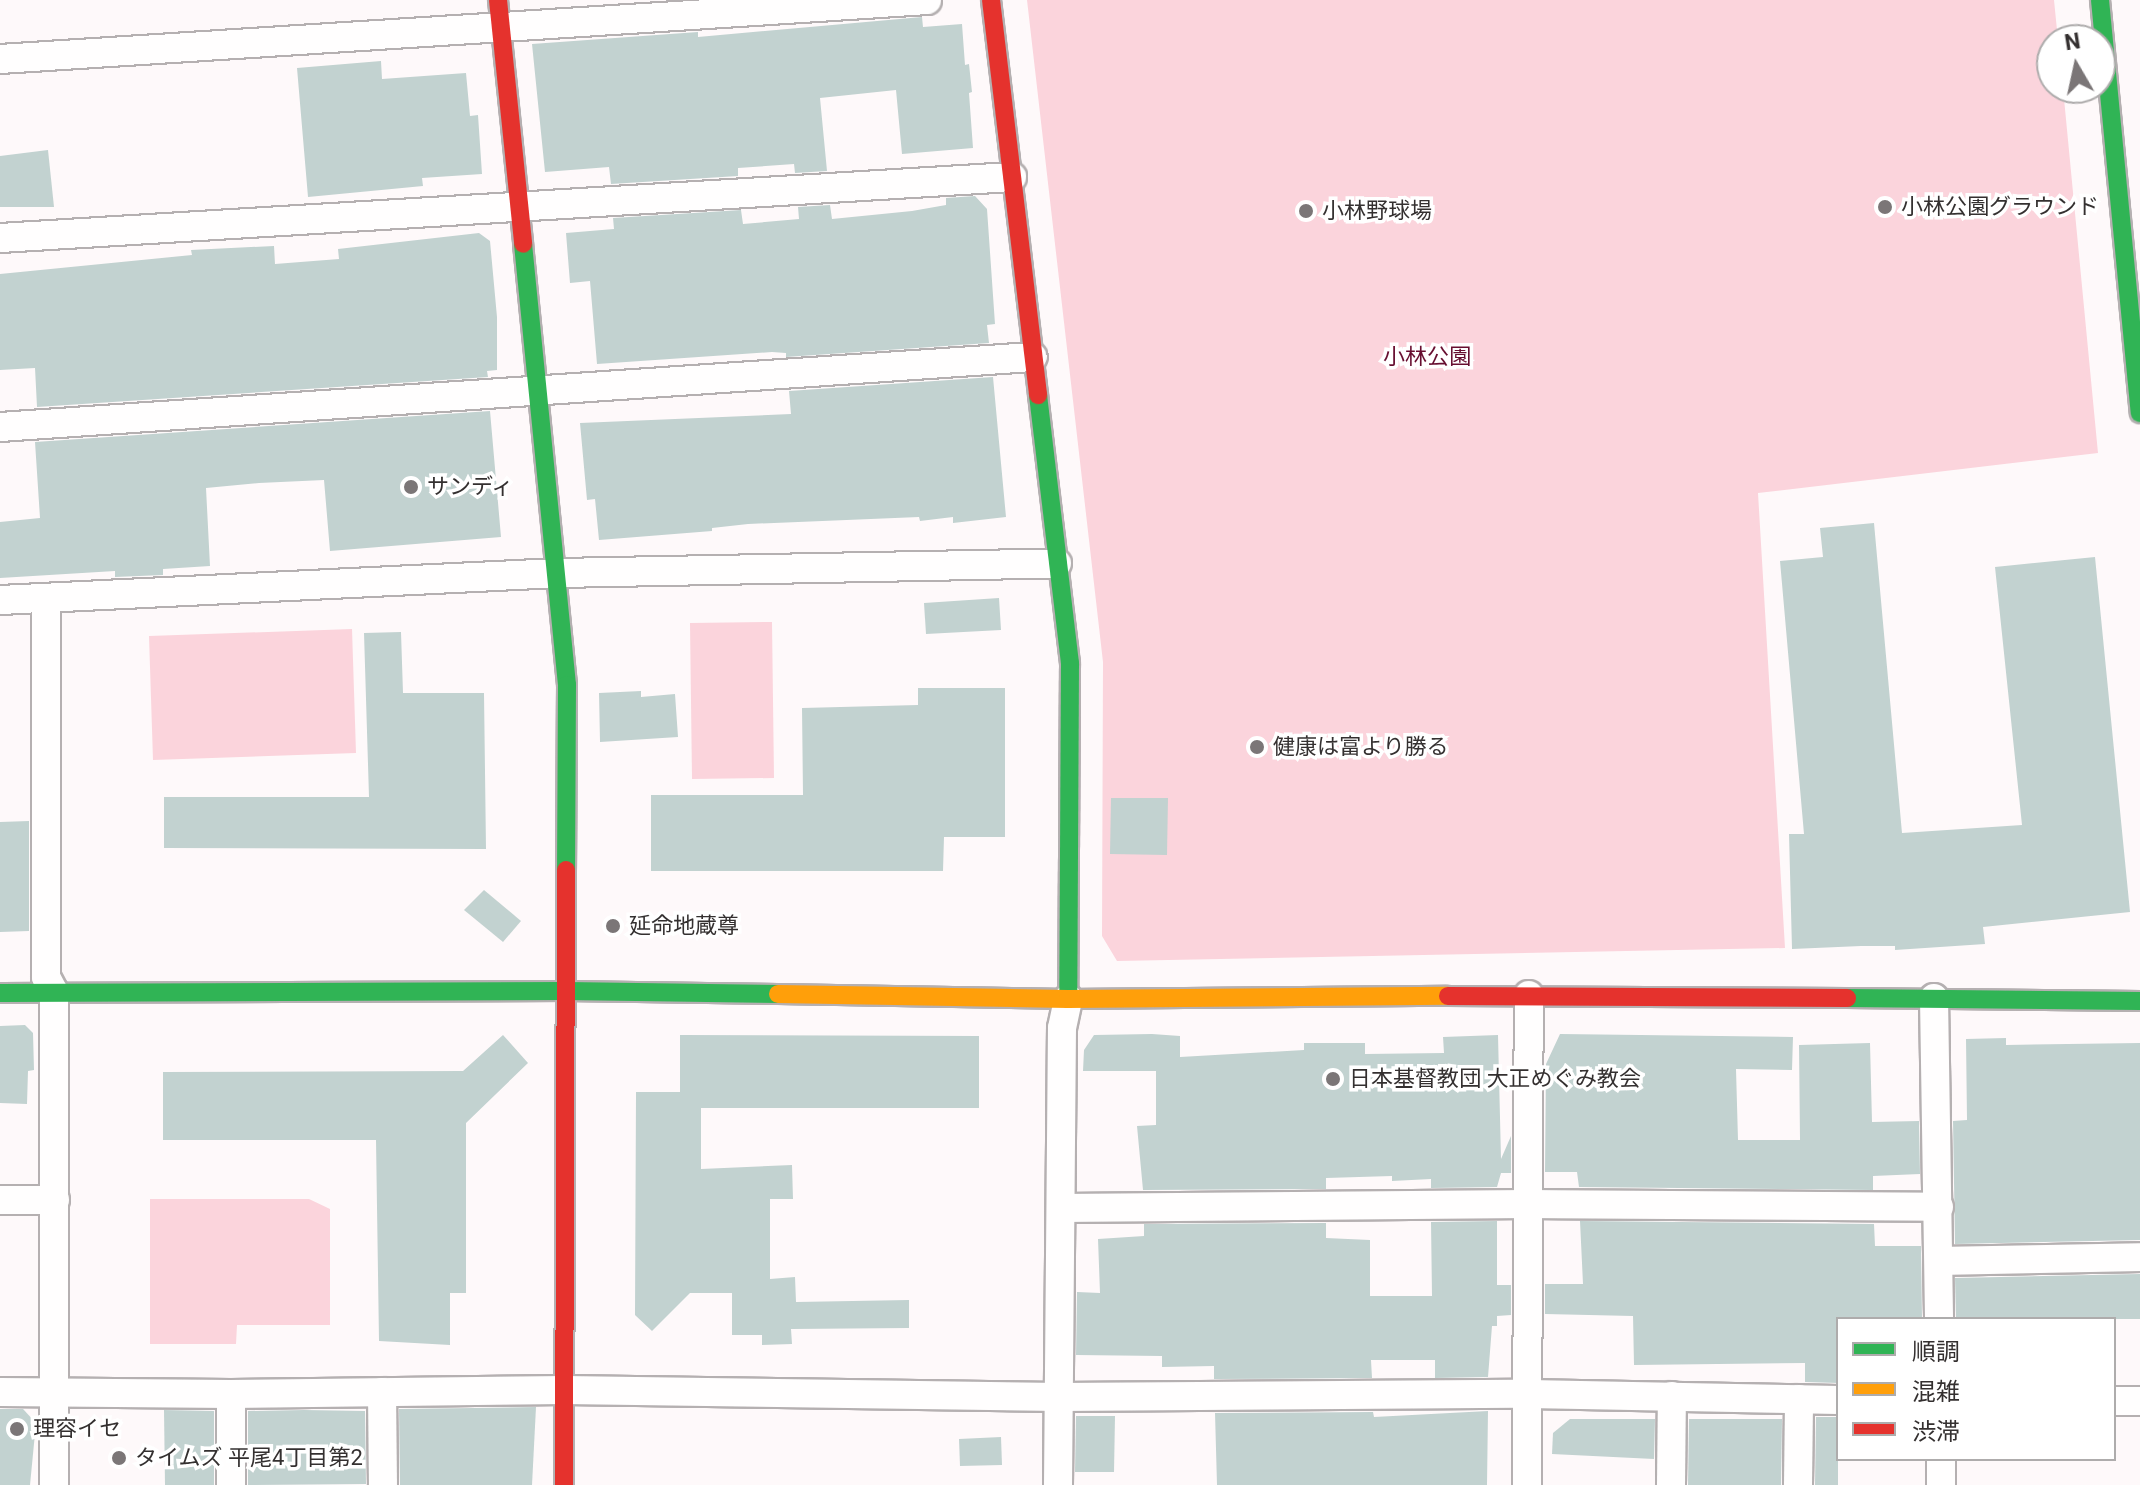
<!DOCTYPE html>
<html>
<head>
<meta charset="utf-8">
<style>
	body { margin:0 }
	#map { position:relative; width:2140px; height:1485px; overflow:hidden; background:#fef9fa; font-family:Roboto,"Noto Sans JP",sans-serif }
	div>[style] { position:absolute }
	.green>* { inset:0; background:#fbd4dc }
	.building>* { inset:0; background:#c2d2d0 }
	.roads { filter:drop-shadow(2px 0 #b5b0b1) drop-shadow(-2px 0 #b5b0b1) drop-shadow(0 2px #b5b0b1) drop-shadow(0 -2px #b5b0b1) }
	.street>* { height:28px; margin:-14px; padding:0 14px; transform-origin:14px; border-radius:14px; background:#fffefe }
	.fast>* { height:18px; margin:-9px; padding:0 9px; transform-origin:9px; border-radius:9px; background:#30b455 }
	.slow>* { height:18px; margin:-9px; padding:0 9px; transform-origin:9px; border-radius:9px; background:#ff9f0a }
	.jam>* { height:18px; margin:-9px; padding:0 9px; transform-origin:9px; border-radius:9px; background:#e5322d }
	.dots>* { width:22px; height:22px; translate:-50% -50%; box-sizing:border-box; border:4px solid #fff; border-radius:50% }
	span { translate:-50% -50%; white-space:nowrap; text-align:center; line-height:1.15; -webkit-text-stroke:7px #fff; paint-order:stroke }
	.poi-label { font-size:22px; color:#343030 }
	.left { translate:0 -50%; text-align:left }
	.park-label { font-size:22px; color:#670e30 }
	.legend { position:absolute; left:1836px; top:1317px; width:280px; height:144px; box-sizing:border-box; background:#fff; border:2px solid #aeacac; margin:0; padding:10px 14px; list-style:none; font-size:24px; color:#343030 }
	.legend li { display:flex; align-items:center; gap:16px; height:40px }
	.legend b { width:40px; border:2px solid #aeacac }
	.north { position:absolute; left:2036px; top:24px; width:80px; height:80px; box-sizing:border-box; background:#fff; border:2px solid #aeacac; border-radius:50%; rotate:351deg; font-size:22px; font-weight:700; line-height:32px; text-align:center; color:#343030 }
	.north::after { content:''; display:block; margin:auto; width:28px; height:36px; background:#7b7677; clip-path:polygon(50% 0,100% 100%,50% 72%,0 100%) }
</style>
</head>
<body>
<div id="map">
	<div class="green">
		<div style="clip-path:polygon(1027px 0,2054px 0,2058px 40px,2052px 40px,2052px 88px,2063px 88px,2098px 453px,1758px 493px,1785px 948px,1117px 961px,1102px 936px,1103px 662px)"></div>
		<div style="clip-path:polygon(772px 622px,774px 778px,692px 779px,690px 623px)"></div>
		<div style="clip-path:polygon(352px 629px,356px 753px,153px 760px,149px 636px)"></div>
		<div style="clip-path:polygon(150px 1199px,309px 1199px,330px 1209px,330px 1325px,237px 1325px,236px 1344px,150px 1344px)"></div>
	</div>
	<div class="building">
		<div style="clip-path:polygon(922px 17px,923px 27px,962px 24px,965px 65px,969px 64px,972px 92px,969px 93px,973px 148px,902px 154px,896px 90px,820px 98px,827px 171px,795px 173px,794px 164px,738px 168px,738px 176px,611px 184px,609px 167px,545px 172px,532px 44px,698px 32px,698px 37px)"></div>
		<div style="clip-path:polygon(381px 61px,382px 79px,466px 73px,470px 116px,478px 115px,482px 174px,422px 178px,423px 186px,308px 197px,297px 68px)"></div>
		<div style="clip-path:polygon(48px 150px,54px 207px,0 207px,0 156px)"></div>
		<div style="clip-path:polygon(975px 196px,987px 209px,995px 324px,987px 325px,989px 343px,786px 357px,786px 353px,772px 352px,597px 364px,590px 281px,570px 283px,566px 233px,614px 229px,613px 218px,741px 210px,743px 224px,799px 219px,798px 207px,830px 205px,832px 219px,912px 211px,946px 205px,946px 198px)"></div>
		<div style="clip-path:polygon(479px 233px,490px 241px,497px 317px,497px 370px,487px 371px,488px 377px,37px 407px,35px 368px,0 370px,0 274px,192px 255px,191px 250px,274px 246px,275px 264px,339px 259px,338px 249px)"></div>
		<div style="clip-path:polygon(993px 377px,1006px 517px,953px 523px,953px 517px,920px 521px,919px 517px,748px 524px,712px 528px,712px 531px,599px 540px,595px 499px,587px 500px,580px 423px,791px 414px,789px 391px)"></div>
		<div style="clip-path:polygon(490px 411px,501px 537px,330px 551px,324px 480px,259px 483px,206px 488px,210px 566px,163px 569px,163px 575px,115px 577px,115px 571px,0 578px,0 522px,40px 518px,35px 442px)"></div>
		<div style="clip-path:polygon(1874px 523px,1902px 833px,2022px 825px,1995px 567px,2095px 557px,2130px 912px,1983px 927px,1985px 944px,1895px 950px,1895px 946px,1861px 946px,1792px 949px,1789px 834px,1804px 834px,1780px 561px,1823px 557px,1820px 528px)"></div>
		<div style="clip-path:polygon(999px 598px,1001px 630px,926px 634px,924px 603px)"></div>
		<div style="clip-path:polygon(401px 632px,403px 693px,484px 693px,486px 849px,164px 848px,164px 797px,369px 797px,364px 633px)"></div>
		<div style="clip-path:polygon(918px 688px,1005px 688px,1005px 837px,944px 837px,943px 871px,651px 871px,651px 795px,803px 795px,802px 708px,918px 705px)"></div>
		<div style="clip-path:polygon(641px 691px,641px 697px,675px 694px,678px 737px,600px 742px,599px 693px)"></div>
		<div style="clip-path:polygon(1111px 798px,1168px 798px,1167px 855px,1110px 854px)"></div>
		<div style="clip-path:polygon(29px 821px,29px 931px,0 932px,0 822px)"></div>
		<div style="clip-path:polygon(484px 890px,521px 921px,503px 942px,464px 910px)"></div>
		<div style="clip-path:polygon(25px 1025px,33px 1033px,34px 1070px,28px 1071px,27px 1104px,0 1103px,0 1026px)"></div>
		<div style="clip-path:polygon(1152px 1034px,1180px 1036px,1180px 1057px,1304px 1050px,1304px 1043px,1365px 1043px,1365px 1054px,1444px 1053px,1443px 1037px,1498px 1035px,1501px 1159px,1511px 1136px,1511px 1173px,1501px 1173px,1497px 1187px,1431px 1188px,1431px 1179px,1392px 1181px,1392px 1176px,1326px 1178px,1326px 1189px,1143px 1190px,1137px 1126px,1156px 1125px,1156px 1071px,1083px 1071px,1084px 1050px,1094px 1035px)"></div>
		<div style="clip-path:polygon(1560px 1034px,1793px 1037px,1792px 1070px,1736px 1069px,1738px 1140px,1800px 1140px,1799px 1045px,1870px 1043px,1872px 1122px,1919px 1121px,1920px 1174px,1873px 1176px,1873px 1190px,1579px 1187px,1577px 1172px,1545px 1172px,1546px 1064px)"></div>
		<div style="clip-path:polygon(503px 1035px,528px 1063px,466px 1123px,466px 1293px,450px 1293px,450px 1345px,379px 1341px,376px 1140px,163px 1140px,163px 1072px,463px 1071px)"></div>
		<div style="clip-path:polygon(680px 1035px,979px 1036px,979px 1108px,701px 1108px,701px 1169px,792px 1165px,793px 1199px,770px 1199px,770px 1279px,795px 1277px,796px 1302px,909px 1300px,909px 1328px,791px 1329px,792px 1344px,762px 1345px,762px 1335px,732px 1335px,732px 1293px,690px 1293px,652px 1331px,635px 1315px,636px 1092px,680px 1092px)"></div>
		<div style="clip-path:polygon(2006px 1038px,2006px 1045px,2140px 1043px,2140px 1240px,1955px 1244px,1953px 1121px,1967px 1120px,1966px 1039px)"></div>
		<div style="clip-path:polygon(1497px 1221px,1497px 1285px,1511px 1285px,1511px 1315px,1497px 1316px,1497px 1326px,1492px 1326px,1488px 1377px,1435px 1378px,1435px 1360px,1371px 1360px,1372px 1378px,1214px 1379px,1214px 1366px,1162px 1367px,1162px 1356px,1076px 1355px,1077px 1292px,1100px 1293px,1098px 1239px,1144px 1236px,1144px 1224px,1326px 1223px,1326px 1238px,1370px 1240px,1370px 1296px,1432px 1296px,1431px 1222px)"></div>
		<div style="clip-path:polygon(1580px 1221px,1874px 1224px,1875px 1246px,1921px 1246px,1922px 1319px,1838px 1319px,1838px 1383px,1805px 1382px,1805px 1363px,1634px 1365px,1633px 1316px,1545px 1314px,1545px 1284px,1583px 1284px)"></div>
		<div style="clip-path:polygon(2140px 1274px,2140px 1319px,1956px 1319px,1955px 1278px)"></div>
		<div style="clip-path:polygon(536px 1407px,532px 1485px,400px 1485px,399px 1409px)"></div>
		<div style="clip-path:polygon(0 1409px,23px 1409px,36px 1423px,30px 1485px,0 1485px)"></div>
		<div style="clip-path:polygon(164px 1410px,214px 1411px,214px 1485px,165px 1485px)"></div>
		<div style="clip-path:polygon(304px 1410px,365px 1411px,366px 1484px,248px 1485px,248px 1411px)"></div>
		<div style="clip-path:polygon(1488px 1411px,1487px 1485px,1217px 1485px,1215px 1413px,1373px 1412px,1374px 1417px)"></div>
		<div style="clip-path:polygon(1076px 1416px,1115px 1416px,1114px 1472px,1075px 1472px)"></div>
		<div style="clip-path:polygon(1816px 1417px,1838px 1417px,1838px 1485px,1815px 1485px)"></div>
		<div style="clip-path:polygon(1570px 1419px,1655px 1419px,1654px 1459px,1552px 1454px,1553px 1433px)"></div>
		<div style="clip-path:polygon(1689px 1419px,1782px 1419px,1781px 1485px,1688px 1485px)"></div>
		<div style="clip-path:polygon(1001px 1437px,1002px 1465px,960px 1466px,959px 1439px)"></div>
	</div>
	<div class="roads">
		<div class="street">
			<div style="left:0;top:59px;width:929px;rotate:-3.64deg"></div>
			<div style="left:0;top:238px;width:1014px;rotate:-3.45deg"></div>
			<div style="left:0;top:427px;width:1035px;rotate:-3.88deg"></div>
			<div style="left:46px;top:598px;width:379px;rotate:90deg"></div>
			<div style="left:46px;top:977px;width:17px;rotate:62deg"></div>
			<div style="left:54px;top:992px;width:493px;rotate:90deg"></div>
			<div style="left:0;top:600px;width:559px;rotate:-2.77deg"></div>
			<div style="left:558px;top:573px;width:499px;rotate:-1.1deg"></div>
			<div style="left:1934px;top:998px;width:321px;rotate:89.1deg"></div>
			<div style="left:0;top:1200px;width:55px"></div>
			<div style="left:1061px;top:1208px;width:467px;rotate:-0.5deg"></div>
			<div style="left:1528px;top:1204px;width:411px;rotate:0.4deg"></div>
			<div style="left:1939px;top:1261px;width:201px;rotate:-1.1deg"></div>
			<div style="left:0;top:1392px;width:231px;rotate:0.5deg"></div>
			<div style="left:231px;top:1394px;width:334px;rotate:-0.7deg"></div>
			<div style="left:565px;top:1390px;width:494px;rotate:0.8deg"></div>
			<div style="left:1059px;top:1397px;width:470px;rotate:-0.4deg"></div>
			<div style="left:1529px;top:1394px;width:309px;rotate:1.1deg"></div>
			<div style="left:382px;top:1392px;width:93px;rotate:89.4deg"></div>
			<div style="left:2114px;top:1401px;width:26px"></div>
			<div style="left:1941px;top:1459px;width:26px;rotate:90deg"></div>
			<div style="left:231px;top:1485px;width:91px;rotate:-90deg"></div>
			<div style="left:1058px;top:1485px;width:457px;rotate:-89.5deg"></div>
			<div style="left:1062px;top:1028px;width:30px;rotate:-78deg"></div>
			<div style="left:1527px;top:1485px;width:490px;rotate:-89.8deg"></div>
			<div style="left:1671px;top:1485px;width:89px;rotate:-89.4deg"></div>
			<div style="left:1798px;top:1485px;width:86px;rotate:-89.3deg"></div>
		</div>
		<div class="fast">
			<div style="left:2100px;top:0;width:415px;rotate:84.5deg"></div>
			<div style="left:523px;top:244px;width:443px;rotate:84.3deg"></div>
			<div style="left:567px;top:685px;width:185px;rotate:90.3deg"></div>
			<div style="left:1038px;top:395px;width:270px;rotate:83.2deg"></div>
			<div style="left:1070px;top:663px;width:336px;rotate:90.3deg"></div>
			<div style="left:0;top:993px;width:566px;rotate:-0.2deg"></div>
			<div style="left:566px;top:991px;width:212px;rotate:0.8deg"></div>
			<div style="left:1847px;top:998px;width:293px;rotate:0.6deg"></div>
		</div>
		<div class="slow">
			<div style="left:778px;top:994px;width:290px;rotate:1deg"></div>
			<div style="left:1068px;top:999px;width:380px;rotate:-0.5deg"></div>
		</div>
		<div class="jam">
			<div style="left:498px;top:0;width:245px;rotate:84.1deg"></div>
			<div style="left:991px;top:0;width:398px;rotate:83.2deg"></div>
			<div style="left:1448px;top:996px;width:399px;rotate:0.3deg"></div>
			<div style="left:564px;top:1485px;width:615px;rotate:-89.81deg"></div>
		</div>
	</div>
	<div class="dots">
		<div style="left:1885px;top:207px;background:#7b7677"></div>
		<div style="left:1306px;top:211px;background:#7b7677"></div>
		<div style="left:411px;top:487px;background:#7b7677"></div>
		<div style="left:1257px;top:747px;background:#7b7677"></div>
		<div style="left:613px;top:926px;background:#7b7677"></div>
		<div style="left:1333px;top:1079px;background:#7b7677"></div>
		<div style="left:17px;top:1429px;background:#7b7677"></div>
		<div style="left:119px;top:1458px;background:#7b7677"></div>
	</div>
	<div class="poi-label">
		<span class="left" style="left:1901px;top:207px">小林公園グラウンド</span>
		<span class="left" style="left:1322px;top:211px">小林野球場</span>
		<span class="left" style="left:427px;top:487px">サンディ</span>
		<span class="left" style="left:1273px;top:747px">健康は富より勝る</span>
		<span class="left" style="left:629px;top:926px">延命地蔵尊</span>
		<span class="left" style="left:1349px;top:1079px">日本基督教団 大正めぐみ教会</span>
		<span class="left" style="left:33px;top:1429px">理容イセ</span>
		<span class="left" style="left:135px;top:1458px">タイムズ 平尾4丁目第2</span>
	</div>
	<div class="park-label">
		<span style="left:1427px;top:357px">小林公園</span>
	</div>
	<ul class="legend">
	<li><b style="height:10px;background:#30b455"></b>順調</li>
	<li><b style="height:10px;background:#ff9f0a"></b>混雑</li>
	<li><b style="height:10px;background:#e5322d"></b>渋滞</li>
	</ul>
	<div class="north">N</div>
</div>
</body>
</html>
